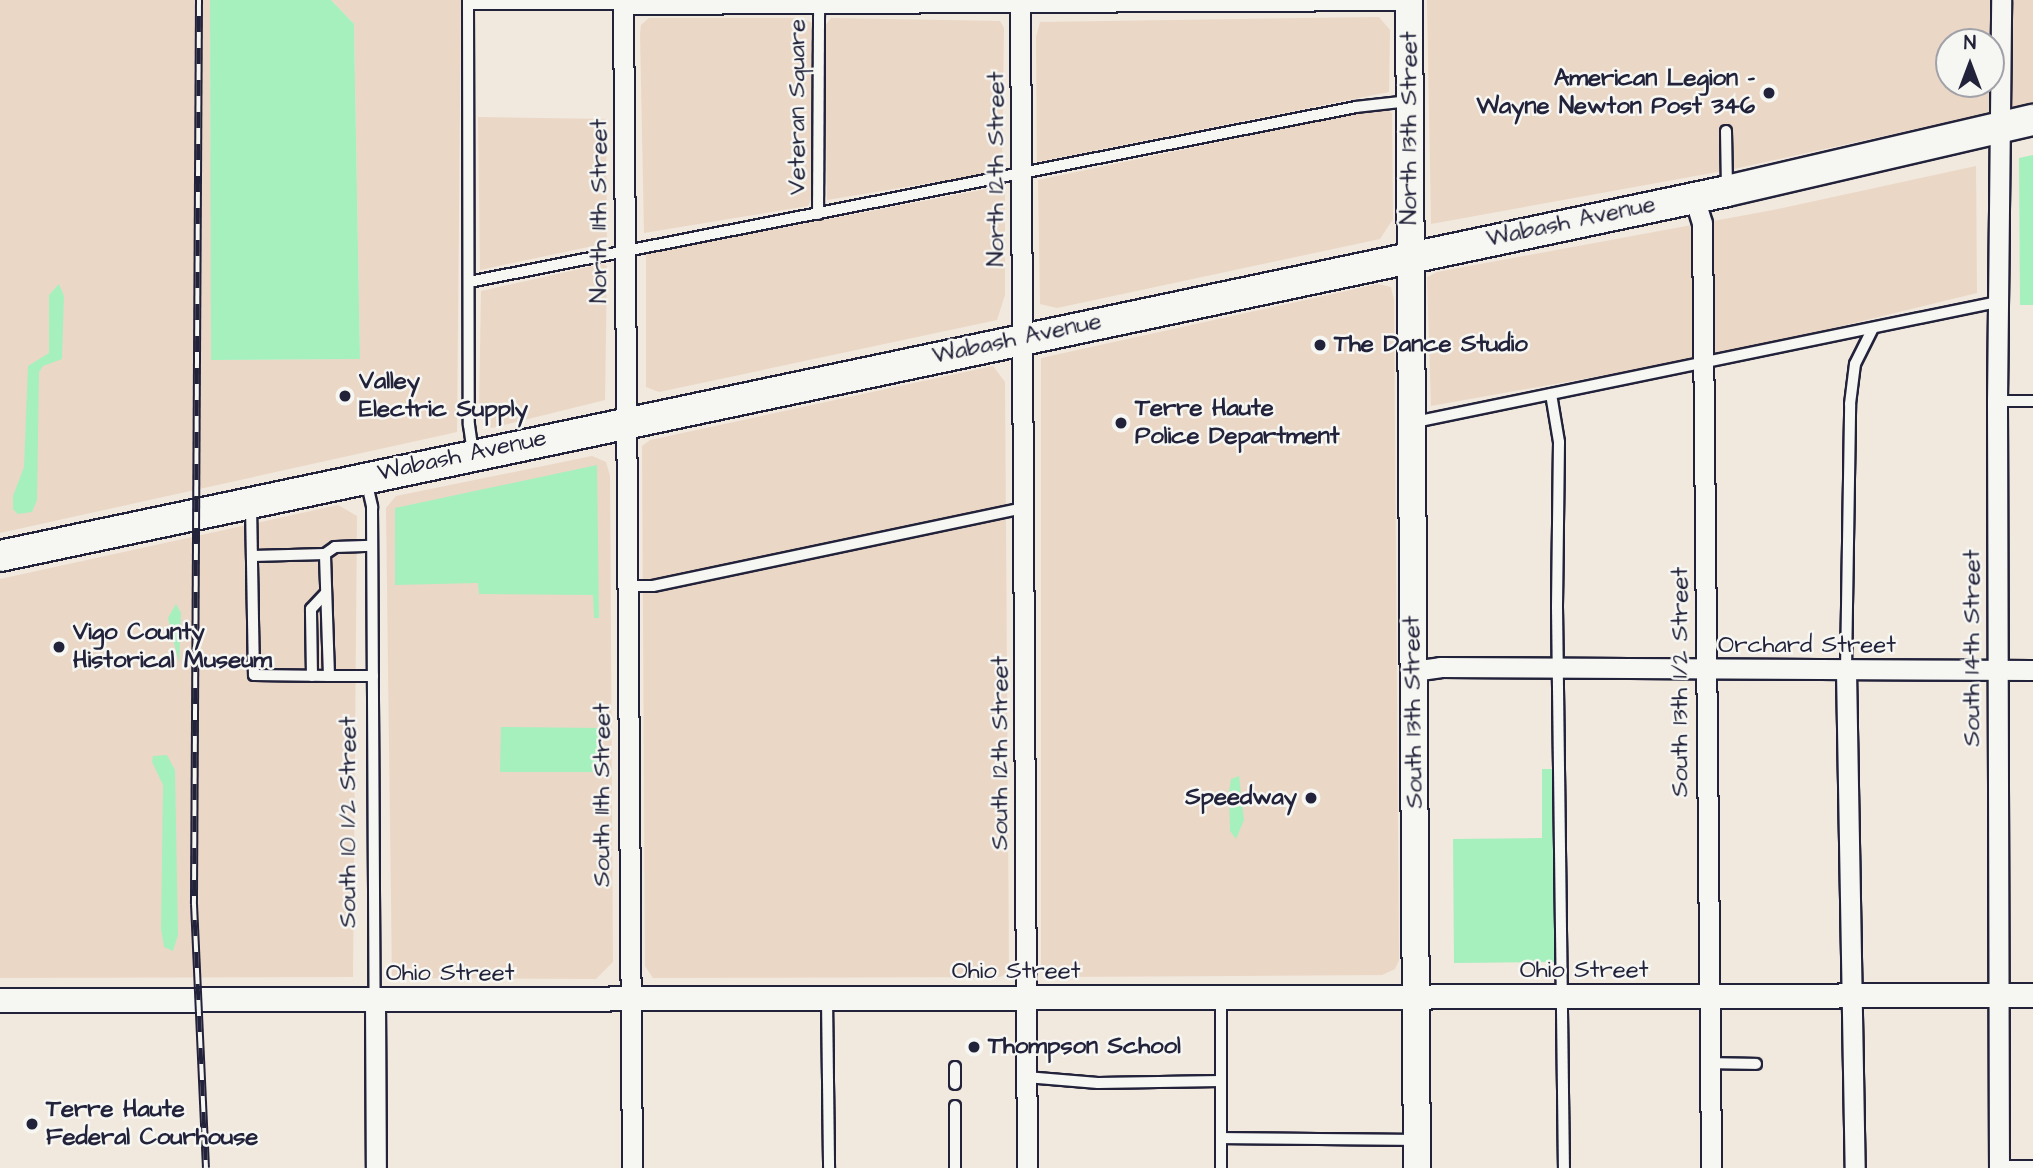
<!DOCTYPE html>
<html>
<head>
<meta charset="utf-8">
<style>
	body { margin:0 }
	#map { position:relative; width:2033px; height:1168px; overflow:hidden; background:#f1e8de; font-family:"Architects Daughter",sans-serif }
	div>[style] { position:absolute }
	.built>* { inset:0; background:#ebd7c6 }
	.green>* { inset:0; background:#a6f0be }
	.roads { filter:drop-shadow(2px 0 #22223b) drop-shadow(-2px 0 #22223b) drop-shadow(0 2px #22223b) drop-shadow(0 -2px #22223b) }
	.service>* { height:10px; margin:-5px; padding:0 5px; transform-origin:5px; border-radius:5px; background:#f6f6f2 }
	.minor>* { height:19px; margin:-9.5px; padding:0 9.5px; transform-origin:9.5px; border-radius:9.5px; background:#f6f6f2 }
	.tertiary>* { height:23px; margin:-11.5px; padding:0 11.5px; transform-origin:11.5px; border-radius:11.5px; background:#f6f6f2 }
	.secondary>* { height:26px; margin:-13px; padding:0 13px; transform-origin:13px; border-radius:13px; background:#f6f6f2 }
	.primary>* { height:30px; margin:-15px; padding:0 15px; transform-origin:15px; border-radius:15px; background:#f6f6f2 }
	.rail>* { height:8px; margin-top:-4px; transform-origin:0; background:repeating-linear-gradient(90deg,#f6f6f2 0 16px,#22223b 0 32px); box-sizing:border-box; border-block:2px solid #22223b }
	.dots>* { width:19px; height:19px; translate:-50% -50%; box-sizing:border-box; border:4px solid #f6f6f2; border-radius:50% }
	span { translate:-50% -50%; white-space:nowrap; text-align:center; line-height:1.15; -webkit-text-stroke:5px #f6f6f2; paint-order:stroke }
	.poi-label { font-size:24px; color:#22223b; font-weight:700 }
	.right { translate:-100% -50%; text-align:right }
	.left { translate:0 -50%; text-align:left }
	.street-label { font-size:24px; color:#22223b }
	.north { position:absolute; left:1935px; top:28px; width:70px; height:70px; box-sizing:border-box; background:#f6f6f2; border:2px solid #a1a1a9; border-radius:50%; rotate:0deg; font-size:19px; font-weight:700; line-height:28px; text-align:center; color:#22223b }
	.north::after { content:''; display:block; margin:auto; width:24px; height:32px; background:#22223b; clip-path:polygon(50% 0,100% 100%,50% 72%,0 100%) }
</style>
</head>
<body>
<div id="map">
	<div class="built">
		<div style="clip-path:polygon(0 0,210px 0,212px 360px,360px 359px,354px 24px,331px 0,461px 0,457px 432px,0 533px)"></div>
		<div style="clip-path:polygon(evenodd,1427px 0,2033px 0,2033px 103px,1734px 169px,1431px 224px,1427px 0,1949px 42px,1991px 42px,1991px 84px,1949px 84px,1949px 42px)"></div>
		<div style="clip-path:polygon(1379px 17px,1390px 30px,1389px 92px,1037px 162px,1036px 37px,1040px 22px)"></div>
		<div style="clip-path:polygon(649px 18px,802px 18px,812px 23px,814px 193px,808px 206px,644px 233px,640px 34px,641px 25px)"></div>
		<div style="clip-path:polygon(831px 18px,1000px 21px,1004px 28px,1002px 171px,827px 200px,825px 26px)"></div>
		<div style="clip-path:polygon(1382px 108px,1392px 113px,1393px 219px,1380px 239px,1057px 308px,1040px 304px,1038px 180px)"></div>
		<div style="clip-path:polygon(478px 117px,606px 119px,607px 243px,480px 270px)"></div>
		<div style="clip-path:polygon(1976px 166px,1977px 293px,1739px 351px,1431px 406px,1427px 277px,1437px 272px,1773px 210px)"></div>
		<div style="clip-path:polygon(997px 187px,1005px 193px,1005px 295px,997px 320px,659px 392px,646px 387px,646px 254px)"></div>
		<div style="clip-path:polygon(602px 264px,607px 266px,605px 400px,492px 428px,485px 424px,479px 409px,481px 291px)"></div>
		<div style="clip-path:polygon(1378px 284px,1391px 287px,1394px 300px,1399px 960px,1395px 969px,1382px 975px,1061px 977px,1047px 973px,1041px 964px,1041px 358px)"></div>
		<div style="clip-path:polygon(993px 366px,1005px 382px,1009px 972px,1000px 977px,653px 978px,645px 966px,642px 446px,650px 440px)"></div>
		<div style="clip-path:polygon(592px 456px,606px 462px,610px 476px,613px 962px,596px 979px,392px 978px,386px 508px,396px 496px)"></div>
		<div style="clip-path:polygon(338px 505px,357px 516px,353px 977px,0 978px,0 579px)"></div>
	</div>
	<div class="green">
		<div style="clip-path:polygon(210px 0,331px 0,354px 24px,360px 359px,211px 360px)"></div>
		<div style="clip-path:polygon(2033px 155px,2033px 305px,2020px 305px,2019px 158px)"></div>
		<div style="clip-path:polygon(59px 284px,64px 296px,62px 359px,43px 366px,39px 372px,37px 500px,32px 512px,18px 514px,13px 509px,13px 496px,24px 467px,28px 366px,49px 353px,49px 295px)"></div>
		<div style="clip-path:polygon(597px 465px,599px 618px,594px 618px,593px 595px,479px 594px,478px 583px,395px 585px,395px 508px)"></div>
		<div style="clip-path:polygon(176px 604px,181px 613px,179px 663px,168px 618px)"></div>
		<div style="clip-path:polygon(501px 727px,601px 728px,601px 772px,500px 772px)"></div>
		<div style="clip-path:polygon(167px 755px,175px 770px,178px 935px,173px 951px,164px 947px,161px 929px,163px 785px,152px 762px,153px 756px)"></div>
		<div style="clip-path:polygon(1542px 769px,1556px 769px,1557px 962px,1454px 963px,1453px 839px,1542px 838px)"></div>
		<div style="clip-path:polygon(1239px 776px,1244px 820px,1236px 839px,1230px 831px,1229px 792px,1231px 779px)"></div>
	</div>
	<div class="roads">
		<div class="service">
			<div style="left:468px;top:0;width:425px;rotate:89.9deg"></div>
			<div style="left:469px;top:425px;width:28px;rotate:82deg"></div>
			<div style="left:468px;top:4px;width:155px"></div>
			<div style="left:1726px;top:131px;width:56px;rotate:89deg"></div>
			<div style="left:818px;top:214px;width:213px;rotate:-89.7deg"></div>
			<div style="left:469px;top:282px;width:904px;rotate:-11.16deg"></div>
			<div style="left:1356px;top:107px;width:53px;rotate:-6.5deg"></div>
			<div style="left:1551px;top:394px;width:49px;rotate:80.5deg"></div>
			<div style="left:1559px;top:442px;width:165px;rotate:90.7deg"></div>
			<div style="left:1557px;top:607px;width:561px;rotate:89.29deg"></div>
			<div style="left:1997px;top:401px;width:36px"></div>
			<div style="left:1415px;top:422px;width:594px;rotate:-11.65deg"></div>
			<div style="left:366px;top:480px;width:28px;rotate:77deg"></div>
			<div style="left:372px;top:507px;width:493px;rotate:89.7deg"></div>
			<div style="left:251px;top:505px;width:170px;rotate:89deg"></div>
			<div style="left:254px;top:675px;width:75px;rotate:0.8deg"></div>
			<div style="left:329px;top:676px;width:122px;rotate:-91.9deg"></div>
			<div style="left:325px;top:554px;width:72px;rotate:178.4deg"></div>
			<div style="left:325px;top:554px;width:12px;rotate:-35deg"></div>
			<div style="left:335px;top:547px;width:37px;rotate:-2deg"></div>
			<div style="left:626px;top:586px;width:27px"></div>
			<div style="left:653px;top:586px;width:378px;rotate:-11.9deg"></div>
			<div style="left:1846px;top:670px;width:266px;rotate:-89.1deg"></div>
			<div style="left:1850px;top:404px;width:40px;rotate:-82.9deg"></div>
			<div style="left:1855px;top:364px;width:40px;rotate:-63.4deg"></div>
			<div style="left:312px;top:676px;width:67px;rotate:-90.9deg"></div>
			<div style="left:311px;top:609px;width:22px;rotate:-47deg"></div>
			<div style="left:329px;top:676px;width:44px"></div>
			<div style="left:1221px;top:998px;width:170px;rotate:90deg"></div>
			<div style="left:827px;top:999px;width:169px;rotate:89.3deg"></div>
			<div style="left:1709px;top:1063px;width:47px;rotate:1.2deg"></div>
			<div style="left:955px;top:1067px;width:17px;rotate:90deg"></div>
			<div style="left:1026px;top:1077px;width:72px;rotate:4.8deg"></div>
			<div style="left:1098px;top:1083px;width:122px;rotate:-0.9deg"></div>
			<div style="left:955px;top:1106px;width:62px;rotate:90deg"></div>
			<div style="left:1221px;top:1138px;width:195px;rotate:0.6deg"></div>
			<div style="left:1999px;top:1166px;width:34px"></div>
		</div>
		<div class="minor">
			<div style="left:623px;top:0;width:1168px;rotate:89.56deg"></div>
			<div style="left:1020px;top:0;width:1168px;rotate:89.66deg"></div>
			<div style="left:623px;top:4px;width:786px;rotate:-0.29deg"></div>
			<div style="left:1694px;top:197px;width:27px;rotate:73deg"></div>
			<div style="left:1702px;top:223px;width:945px;rotate:89.45deg"></div>
			<div style="left:1846px;top:670px;width:498px;rotate:89deg"></div>
			<div style="left:1413px;top:671px;width:27px;rotate:-8deg"></div>
			<div style="left:1440px;top:667px;width:593px;rotate:0.29deg"></div>
			<div style="left:375px;top:1000px;width:168px;rotate:89.7deg"></div>
			<div style="left:1999px;top:1168px;width:767px;rotate:-90.15deg"></div>
			<div style="left:1997px;top:401px;width:401px;rotate:-89.4deg"></div>
		</div>
		<div class="tertiary">
			<div style="left:0;top:1000px;width:2033px;rotate:-0.14deg"></div>
		</div>
		<div class="secondary">
			<div style="left:1409px;top:0;width:1168px;rotate:89.61deg"></div>
		</div>
		<div class="primary">
			<div style="left:0;top:556px;width:1765px;rotate:-11.93deg"></div>
			<div style="left:1727px;top:191px;width:314px;rotate:-13.1deg"></div>
		</div>
	</div>
	<div class="rail">
		<div style="left:199px;top:0;width:904px;rotate:90.32deg"></div>
		<div style="left:194px;top:904px;width:264px;rotate:87.4deg"></div>
	</div>
	<div class="dots">
		<div style="left:1769px;top:93px;background:#22223b"></div>
		<div style="left:1320px;top:345px;background:#22223b"></div>
		<div style="left:345px;top:396px;background:#22223b"></div>
		<div style="left:1121px;top:423px;background:#22223b"></div>
		<div style="left:59px;top:647px;background:#22223b"></div>
		<div style="left:1311px;top:798px;background:#22223b"></div>
		<div style="left:974px;top:1047px;background:#22223b"></div>
		<div style="left:32px;top:1124px;background:#22223b"></div>
	</div>
	<div class="poi-label">
		<span class="right" style="left:1755px;top:93px">American Legion -<br>Wayne Newton Post 346</span>
		<span class="left" style="left:1334px;top:345px">The Dance Studio</span>
		<span class="left" style="left:359px;top:396px">Valley<br>Electric Supply</span>
		<span class="left" style="left:1135px;top:423px">Terre Haute<br>Police Department</span>
		<span class="left" style="left:73px;top:647px">Vigo County<br>Historical Museum</span>
		<span class="right" style="left:1297px;top:798px">Speedway</span>
		<span class="left" style="left:988px;top:1047px">Thompson School</span>
		<span class="left" style="left:46px;top:1124px">Terre Haute<br>Federal Courhouse</span>
	</div>
	<div class="street-label">
		<span style="left:798px;top:107px;rotate:-90deg">Veteran Square</span>
		<span style="left:1410px;top:128px;rotate:-90deg">North 13th Street</span>
		<span style="left:997px;top:169px;rotate:-90deg">North 12th Street</span>
		<span style="left:600px;top:211px;rotate:-90deg">North 11th Street</span>
		<span style="left:1571px;top:222px;rotate:-12deg">Wabash Avenue</span>
		<span style="left:1017px;top:339px;rotate:-12deg">Wabash Avenue</span>
		<span style="left:462px;top:456px;rotate:-12deg">Wabash Avenue</span>
		<span style="left:1807px;top:646px">Orchard Street</span>
		<span style="left:1973px;top:648px;rotate:-90deg">South 14th Street</span>
		<span style="left:1681px;top:682px;rotate:-90deg">South 13th 1/2 Street</span>
		<span style="left:1414px;top:712px;rotate:-91deg">South 13th Street</span>
		<span style="left:1001px;top:753px;rotate:-90deg">South 12th Street</span>
		<span style="left:603px;top:795px;rotate:-90deg">South 11th Street</span>
		<span style="left:349px;top:822px;rotate:-90deg">South 10 1/2 Street</span>
		<span style="left:1584px;top:971px">Ohio Street</span>
		<span style="left:1016px;top:972px">Ohio Street</span>
		<span style="left:450px;top:974px">Ohio Street</span>
	</div>
	<div class="north">N</div>
</div>
</body>
</html>
